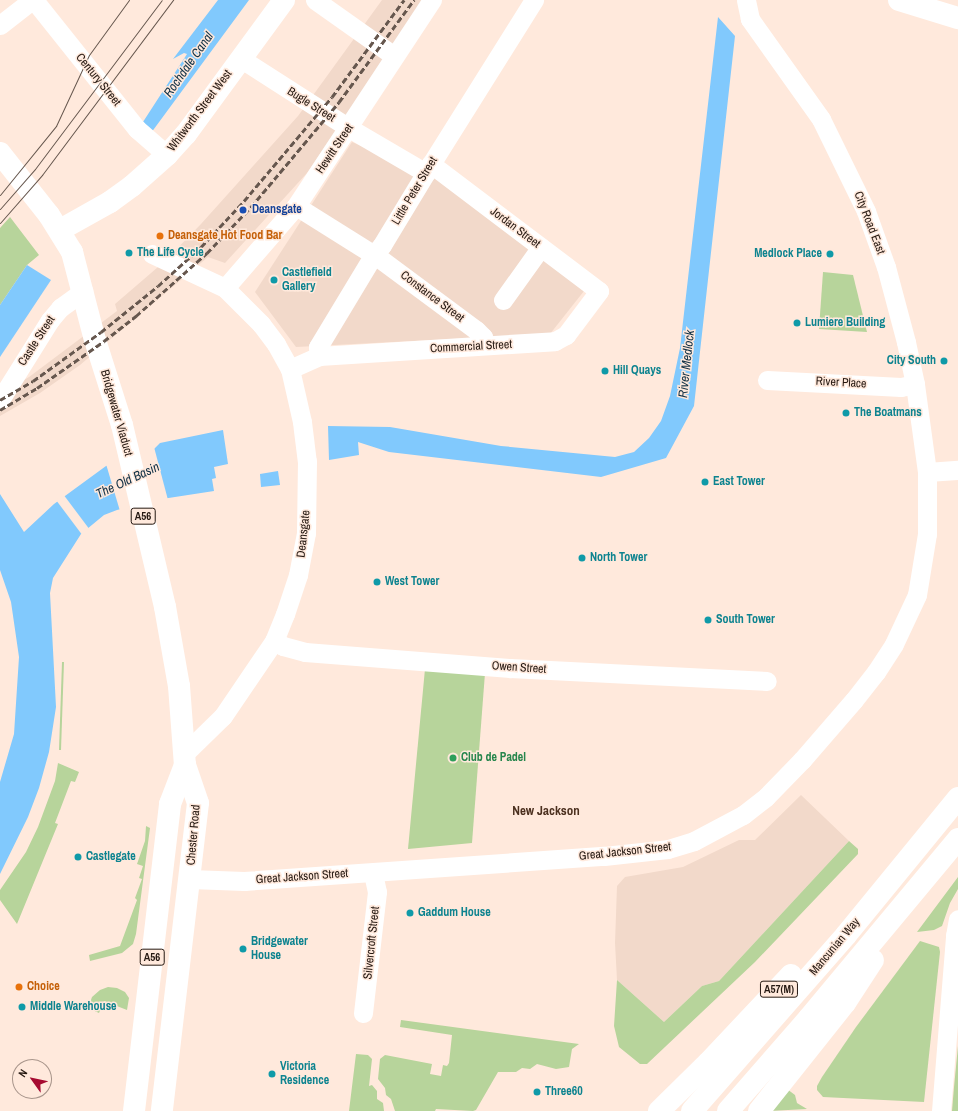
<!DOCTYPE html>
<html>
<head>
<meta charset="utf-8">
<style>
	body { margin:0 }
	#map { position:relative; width:958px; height:1111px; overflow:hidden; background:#ffe9dc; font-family:"Archivo Narrow",sans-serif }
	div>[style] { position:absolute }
	.built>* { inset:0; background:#f2d9ca }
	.green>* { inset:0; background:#b7d49b }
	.water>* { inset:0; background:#81c9fd }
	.pier>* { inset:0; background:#ffe9dc }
	.minor>* { height:19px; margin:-9.5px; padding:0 9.5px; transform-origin:9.5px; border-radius:9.5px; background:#fff }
	.major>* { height:22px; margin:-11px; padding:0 11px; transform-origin:11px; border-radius:11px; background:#fff }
	.highway>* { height:22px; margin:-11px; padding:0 11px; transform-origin:11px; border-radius:11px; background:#fff }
	.tram>* { height:1px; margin:-0.5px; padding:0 0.5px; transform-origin:0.5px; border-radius:0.5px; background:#66574e }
	.rail>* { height:3px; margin-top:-1.5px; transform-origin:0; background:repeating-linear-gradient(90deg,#66574e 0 6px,transparent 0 9px) }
	.dots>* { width:11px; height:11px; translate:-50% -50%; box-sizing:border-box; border:2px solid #ffe9dc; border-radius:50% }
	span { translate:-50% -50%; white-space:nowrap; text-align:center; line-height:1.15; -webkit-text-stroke:3px #ffe9dc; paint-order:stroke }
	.shield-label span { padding:1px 3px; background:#ffe9dc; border:1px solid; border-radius:3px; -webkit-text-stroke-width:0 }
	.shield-label { font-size:11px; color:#251811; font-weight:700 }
	.street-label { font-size:12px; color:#251811 }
	.transit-label { font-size:12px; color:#164399; font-weight:700 }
	.left { translate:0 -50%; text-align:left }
	.food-label { font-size:12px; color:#c56008; font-weight:700 }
	.culture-label { font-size:12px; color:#0d838f; font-weight:700 }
	.right { translate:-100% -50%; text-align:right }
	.leisure-label { font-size:12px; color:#27864d; font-weight:700 }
	.water-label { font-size:13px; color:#103045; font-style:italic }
	.neighbourhood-label { font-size:13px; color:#4c301f; font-weight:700 }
	.north { position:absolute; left:12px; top:1059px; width:40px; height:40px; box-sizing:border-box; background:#ffe9dc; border:1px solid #a8958b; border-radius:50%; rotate:303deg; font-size:11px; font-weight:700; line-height:16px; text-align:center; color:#251811 }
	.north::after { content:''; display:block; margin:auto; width:14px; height:18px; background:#a60b31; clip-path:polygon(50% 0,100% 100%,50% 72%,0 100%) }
</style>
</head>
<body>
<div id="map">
	<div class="built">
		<div style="clip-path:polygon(382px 0,424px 0,307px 173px,225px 263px,208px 257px,80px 365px,40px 393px,0 416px,0 394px,29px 377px,117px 311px,115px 304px,165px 261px,201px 224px,298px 116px)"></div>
		<div style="clip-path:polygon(352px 142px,440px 180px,584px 291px,550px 334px,296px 347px,255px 292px)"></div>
		<div style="clip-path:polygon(801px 795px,849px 841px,719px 981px,702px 986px,664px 1022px,617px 980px,615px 943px,617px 886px,625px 877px,683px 867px,739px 840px,755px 840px)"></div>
	</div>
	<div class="green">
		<div style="clip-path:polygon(10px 217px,39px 255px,27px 265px,0 305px,0 228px)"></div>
		<div style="clip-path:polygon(823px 272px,853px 275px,867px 332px,819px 329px)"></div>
		<div style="clip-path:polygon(62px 662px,64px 662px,61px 750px,59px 750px)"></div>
		<div style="clip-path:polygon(425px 669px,485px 673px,472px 843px,408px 849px)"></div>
		<div style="clip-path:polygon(58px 763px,79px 772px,75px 782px,71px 781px,55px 823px,58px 824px,17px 924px,0 900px,0 890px,26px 852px,38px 827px,55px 781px)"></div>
		<div style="clip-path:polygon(146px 826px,150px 828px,136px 934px,133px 944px,122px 953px,90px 961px,89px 955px,120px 946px,137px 900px,135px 898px,142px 879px,139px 878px,143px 866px,137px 864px,145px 841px)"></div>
		<div style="clip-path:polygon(849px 841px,858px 849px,858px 854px,755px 962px,647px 1064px,640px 1064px,619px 1047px,614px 1026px,617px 980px,664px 1022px,702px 986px,719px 981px)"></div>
		<div style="clip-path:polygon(958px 877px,958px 889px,950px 903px,942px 926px,934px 930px,917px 932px)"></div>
		<div style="clip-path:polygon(920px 941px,939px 947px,940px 952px,924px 1102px,823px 1097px,817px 1090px,817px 1086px,822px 1077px,856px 1027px)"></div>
		<div style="clip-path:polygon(108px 987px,117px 988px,125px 992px,129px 998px,127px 1010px,104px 1001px,99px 1013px,88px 1008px,92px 997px,100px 990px)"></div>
		<div style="clip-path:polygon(401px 1020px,579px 1044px,572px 1049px,569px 1067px,556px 1069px,537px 1064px,530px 1069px,522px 1068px,516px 1072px,498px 1072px,476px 1110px,473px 1111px,436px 1109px,435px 1111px,395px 1111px,391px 1099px,386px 1095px,385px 1088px,378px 1079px,380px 1059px,385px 1055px,432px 1064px,430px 1074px,441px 1076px,443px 1065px,447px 1066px,449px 1063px,452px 1035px,400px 1027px)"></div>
		<div style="clip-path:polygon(958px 1046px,958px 1111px,952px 1111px,954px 1087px)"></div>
		<div style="clip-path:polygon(356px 1054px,368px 1055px,372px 1059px,369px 1086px,372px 1085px,377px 1091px,377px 1099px,383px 1103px,384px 1111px,349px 1111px)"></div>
		<div style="clip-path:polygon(787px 1089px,795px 1095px,797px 1103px,807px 1109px,769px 1111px)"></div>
	</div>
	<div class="water">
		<div style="clip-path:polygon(218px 0,249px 0,151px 133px,141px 125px,187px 54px,184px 53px,173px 59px)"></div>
		<div style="clip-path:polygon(718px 17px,735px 36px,694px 406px,666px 458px,601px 477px,389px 452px,358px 442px,359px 455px,329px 460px,328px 426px,390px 427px,501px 446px,615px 457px,634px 452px,649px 438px,661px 421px,670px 396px,680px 348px)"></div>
		<div style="clip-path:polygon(27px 265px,51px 280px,0 357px,0 305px)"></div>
		<div style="clip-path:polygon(223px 430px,228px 464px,214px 467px,216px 478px,212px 479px,214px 491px,162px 499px,117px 510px,104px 515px,81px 534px,53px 578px,50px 593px,56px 707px,49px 752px,39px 788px,28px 817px,0 874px,0 782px,14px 734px,19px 657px,11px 602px,0 570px,0 494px,24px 532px,54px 504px,106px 466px,154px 449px,160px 443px)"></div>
		<div style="clip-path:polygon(278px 471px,280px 485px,261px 487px,260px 474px)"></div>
	</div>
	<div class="pier">
		<div style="clip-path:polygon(154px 447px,168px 500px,120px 511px,106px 464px)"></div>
		<div style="clip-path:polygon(63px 494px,90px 530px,83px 536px,56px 500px)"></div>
	</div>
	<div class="minor">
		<div style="left:34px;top:0;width:165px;rotate:51.4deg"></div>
		<div style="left:137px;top:129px;width:40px;rotate:41deg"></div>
		<div style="left:315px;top:0;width:97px;rotate:35.3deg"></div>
		<div style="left:0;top:25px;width:41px;rotate:-38deg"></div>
		<div style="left:240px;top:58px;width:130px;rotate:32.7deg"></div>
		<div style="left:349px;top:128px;width:89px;rotate:30.3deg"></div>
		<div style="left:296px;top:206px;width:98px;rotate:32.1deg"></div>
		<div style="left:379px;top:258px;width:121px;rotate:36.6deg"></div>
		<div style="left:476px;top:330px;width:10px;rotate:45deg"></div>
		<div style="left:483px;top:337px;width:8px;rotate:83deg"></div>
		<div style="left:152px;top:254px;width:81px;rotate:25deg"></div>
		<div style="left:225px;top:288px;width:51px;rotate:45deg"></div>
		<div style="left:261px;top:324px;width:25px;rotate:53deg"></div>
		<div style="left:276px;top:344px;width:29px;rotate:61deg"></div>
		<div style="left:290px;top:369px;width:54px;rotate:77.2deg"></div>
		<div style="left:302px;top:422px;width:39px;rotate:83deg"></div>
		<div style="left:307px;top:461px;width:72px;rotate:90.8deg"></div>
		<div style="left:306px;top:533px;width:43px;rotate:100.8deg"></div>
		<div style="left:298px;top:575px;width:41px;rotate:108.4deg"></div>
		<div style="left:285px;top:614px;width:29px;rotate:112deg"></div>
		<div style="left:274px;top:641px;width:91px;rotate:124.2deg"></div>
		<div style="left:223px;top:716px;width:54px;rotate:135.7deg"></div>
		<div style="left:225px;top:288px;width:108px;rotate:-49.1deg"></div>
		<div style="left:296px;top:206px;width:247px;rotate:-56.6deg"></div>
		<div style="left:503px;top:300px;width:65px;rotate:-54.4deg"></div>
		<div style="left:319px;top:356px;width:9px;rotate:-96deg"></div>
		<div style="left:318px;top:347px;width:109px;rotate:-58.9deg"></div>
		<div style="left:374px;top:254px;width:12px;rotate:-48deg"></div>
		<div style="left:382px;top:245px;width:95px;rotate:-58.8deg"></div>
		<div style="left:431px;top:164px;width:194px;rotate:-57.9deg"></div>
		<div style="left:290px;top:369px;width:32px;rotate:-24deg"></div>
		<div style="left:319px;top:356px;width:236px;rotate:-3.6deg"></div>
		<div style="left:555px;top:341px;width:13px;rotate:-29deg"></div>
		<div style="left:566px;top:335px;width:55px;rotate:-53.1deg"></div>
		<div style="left:599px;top:291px;width:211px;rotate:-142.9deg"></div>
		<div style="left:767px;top:380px;width:134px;rotate:3deg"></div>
		<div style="left:901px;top:387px;width:14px;rotate:-12deg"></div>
		<div style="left:0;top:400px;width:94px;rotate:-58deg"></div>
		<div style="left:50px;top:320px;width:16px;rotate:-50deg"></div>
		<div style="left:60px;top:308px;width:29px;rotate:-36deg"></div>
		<div style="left:927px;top:472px;width:31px;rotate:-4deg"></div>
		<div style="left:274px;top:641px;width:10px;rotate:29deg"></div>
		<div style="left:283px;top:646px;width:23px;rotate:15deg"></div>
		<div style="left:305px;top:652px;width:206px;rotate:4.5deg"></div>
		<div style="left:510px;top:668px;width:257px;rotate:2.9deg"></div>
		<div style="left:190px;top:879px;width:54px;rotate:2.1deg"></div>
		<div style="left:244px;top:881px;width:361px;rotate:-4deg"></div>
		<div style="left:604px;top:856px;width:64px;rotate:-6.2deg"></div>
		<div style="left:668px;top:849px;width:27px;rotate:-17deg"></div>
		<div style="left:694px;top:841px;width:55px;rotate:-28deg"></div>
		<div style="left:743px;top:815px;width:29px;rotate:-38deg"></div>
		<div style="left:766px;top:797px;width:52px;rotate:-45.8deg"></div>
		<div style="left:802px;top:760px;width:79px;rotate:-49.1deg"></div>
		<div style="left:854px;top:700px;width:36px;rotate:-52deg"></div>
		<div style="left:876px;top:672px;width:33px;rotate:-57deg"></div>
		<div style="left:894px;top:644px;width:54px;rotate:-64.9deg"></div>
		<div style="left:917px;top:595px;width:62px;rotate:-80.7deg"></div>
		<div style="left:927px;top:534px;width:62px;rotate:-90deg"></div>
		<div style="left:927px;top:472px;width:89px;rotate:-97.8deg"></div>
		<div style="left:915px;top:384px;width:43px;rotate:-102.1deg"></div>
		<div style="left:906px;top:342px;width:78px;rotate:-104.9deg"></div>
		<div style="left:886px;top:267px;width:59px;rotate:-109.7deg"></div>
		<div style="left:866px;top:211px;width:102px;rotate:-116.1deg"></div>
		<div style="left:821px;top:119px;width:123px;rotate:-125.4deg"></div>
		<div style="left:750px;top:19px;width:19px;rotate:-102deg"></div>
		<div style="left:363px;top:1013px;width:122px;rotate:-83.4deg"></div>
		<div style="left:377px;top:892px;width:19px;rotate:-102deg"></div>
		<div style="left:941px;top:1111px;width:176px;rotate:-85.4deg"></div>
		<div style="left:955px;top:936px;width:17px;rotate:-80deg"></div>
	</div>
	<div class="major">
		<div style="left:899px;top:0;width:62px;rotate:17deg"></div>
		<div style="left:0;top:153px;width:79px;rotate:51.7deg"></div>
		<div style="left:49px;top:215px;width:44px;rotate:58.1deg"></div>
		<div style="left:72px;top:252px;width:91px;rotate:75.4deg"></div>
		<div style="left:95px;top:340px;width:89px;rotate:72.4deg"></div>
		<div style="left:122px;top:425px;width:187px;rotate:76.7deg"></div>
		<div style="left:165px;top:607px;width:80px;rotate:80deg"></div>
		<div style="left:179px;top:686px;width:79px;rotate:85.7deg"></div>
		<div style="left:185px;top:765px;width:40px;rotate:71.1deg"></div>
		<div style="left:198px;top:803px;width:310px;rotate:96.7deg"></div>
		<div style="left:60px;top:230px;width:57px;rotate:-29.2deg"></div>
		<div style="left:110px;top:202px;width:27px;rotate:-36deg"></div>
		<div style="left:132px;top:186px;width:47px;rotate:-41.5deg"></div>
		<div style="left:167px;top:155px;width:28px;rotate:-48deg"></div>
		<div style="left:186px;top:134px;width:166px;rotate:-53.8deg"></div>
		<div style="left:134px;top:1111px;width:309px;rotate:-83.3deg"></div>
		<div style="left:170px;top:804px;width:42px;rotate:-69deg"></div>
	</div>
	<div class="highway">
		<div style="left:659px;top:1111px;width:69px;rotate:-44.4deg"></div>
		<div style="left:708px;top:1063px;width:121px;rotate:-46.7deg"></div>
		<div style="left:692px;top:1111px;width:234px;rotate:-48.8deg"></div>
		<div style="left:846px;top:935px;width:177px;rotate:-50.7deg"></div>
		<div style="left:728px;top:1111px;width:123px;rotate:-48.9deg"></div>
		<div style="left:809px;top:1018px;width:233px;rotate:-50.2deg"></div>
		<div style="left:759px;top:1111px;width:138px;rotate:-51.5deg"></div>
		<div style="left:845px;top:1003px;width:51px;rotate:-56.9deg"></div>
	</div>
	<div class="tram">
		<div style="left:0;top:195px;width:89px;rotate:-50.9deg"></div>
		<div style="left:56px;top:126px;width:78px;rotate:-65.1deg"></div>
		<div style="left:89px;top:55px;width:68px;rotate:-54deg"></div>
		<div style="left:0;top:209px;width:53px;rotate:-48.8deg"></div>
		<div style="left:35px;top:169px;width:211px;rotate:-53.1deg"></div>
		<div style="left:0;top:223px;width:64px;rotate:-48.8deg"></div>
		<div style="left:42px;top:175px;width:219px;rotate:-53.2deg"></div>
	</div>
	<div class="rail">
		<div style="left:0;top:400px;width:38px;rotate:-30deg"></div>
		<div style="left:33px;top:381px;width:84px;rotate:-35.8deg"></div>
		<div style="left:101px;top:332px;width:73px;rotate:-38.9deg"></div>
		<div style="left:158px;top:286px;width:58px;rotate:-42.2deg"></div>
		<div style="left:201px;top:247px;width:63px;rotate:-46.9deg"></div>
		<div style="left:244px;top:201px;width:136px;rotate:-49.8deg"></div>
		<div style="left:332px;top:97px;width:121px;rotate:-53.4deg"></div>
		<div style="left:0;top:410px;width:43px;rotate:-30.7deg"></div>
		<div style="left:37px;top:388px;width:82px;rotate:-35deg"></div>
		<div style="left:104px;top:341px;width:41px;rotate:-38deg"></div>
		<div style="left:136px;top:316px;width:95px;rotate:-41.6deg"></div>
		<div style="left:207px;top:253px;width:64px;rotate:-46.3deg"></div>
		<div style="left:251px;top:207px;width:137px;rotate:-50deg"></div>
		<div style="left:339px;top:102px;width:127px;rotate:-53.7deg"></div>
	</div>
	<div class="dots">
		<div style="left:243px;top:210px;background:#1a4fb4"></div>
		<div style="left:160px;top:236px;background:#e8710a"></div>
		<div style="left:129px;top:253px;background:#0f9aa8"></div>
		<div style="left:830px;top:254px;background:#0f9aa8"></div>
		<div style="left:274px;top:280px;background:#0f9aa8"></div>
		<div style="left:797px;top:323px;background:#0f9aa8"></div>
		<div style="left:944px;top:361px;background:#0f9aa8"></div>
		<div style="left:605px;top:371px;background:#0f9aa8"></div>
		<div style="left:846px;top:413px;background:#0f9aa8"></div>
		<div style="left:705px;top:482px;background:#0f9aa8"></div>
		<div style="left:582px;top:558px;background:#0f9aa8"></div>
		<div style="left:377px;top:582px;background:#0f9aa8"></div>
		<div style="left:708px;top:620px;background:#0f9aa8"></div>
		<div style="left:453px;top:758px;background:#2e9e5b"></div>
		<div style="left:78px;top:857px;background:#0f9aa8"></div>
		<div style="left:410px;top:913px;background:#0f9aa8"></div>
		<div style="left:243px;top:949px;background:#0f9aa8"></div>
		<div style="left:19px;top:987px;background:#e8710a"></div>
		<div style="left:22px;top:1007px;background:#0f9aa8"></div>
		<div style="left:272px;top:1074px;background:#0f9aa8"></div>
		<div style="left:537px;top:1092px;background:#0f9aa8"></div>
	</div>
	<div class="shield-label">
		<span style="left:143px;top:516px">A56</span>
		<span style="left:152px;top:957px">A56</span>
		<span style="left:779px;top:989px">A57(M)</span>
	</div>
	<div class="street-label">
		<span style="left:98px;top:80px;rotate:51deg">Century Street</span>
		<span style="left:311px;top:105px;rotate:32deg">Bugle Street</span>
		<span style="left:200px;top:111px;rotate:-53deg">Whitworth Street West</span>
		<span style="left:335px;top:149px;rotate:-56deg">Hewitt Street</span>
		<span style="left:415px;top:191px;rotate:-59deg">Little Peter Street</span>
		<span style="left:869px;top:223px;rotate:69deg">City Road East</span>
		<span style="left:515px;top:228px;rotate:37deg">Jordan Street</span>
		<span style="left:432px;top:297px;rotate:37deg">Constance Street</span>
		<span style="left:37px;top:341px;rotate:-57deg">Castle Street</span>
		<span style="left:471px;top:347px;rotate:-3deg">Commercial Street</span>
		<span style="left:841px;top:383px;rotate:3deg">River Place</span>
		<span style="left:116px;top:413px;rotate:74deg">Bridgewater Viaduct</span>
		<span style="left:304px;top:534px;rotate:-84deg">Deansgate</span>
		<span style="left:519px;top:668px;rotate:4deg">Owen Street</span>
		<span style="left:194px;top:835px;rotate:-85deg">Chester Road</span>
		<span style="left:625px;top:852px;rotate:-6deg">Great Jackson Street</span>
		<span style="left:302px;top:877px;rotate:-4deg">Great Jackson Street</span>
		<span style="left:372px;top:943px;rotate:-84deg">Silvercroft Street</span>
		<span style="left:835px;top:947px;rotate:-50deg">Mancunian Way</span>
	</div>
	<div class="transit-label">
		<span class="left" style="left:252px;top:210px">Deansgate</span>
	</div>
	<div class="food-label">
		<span class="left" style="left:168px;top:236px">Deansgate Hot Food Bar</span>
		<span class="left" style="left:27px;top:987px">Choice</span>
	</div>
	<div class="culture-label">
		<span class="left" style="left:137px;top:253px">The Life Cycle</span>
		<span class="right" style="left:822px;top:254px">Medlock Place</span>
		<span class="left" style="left:282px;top:280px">Castlefield<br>Gallery</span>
		<span class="left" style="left:805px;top:323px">Lumiere Building</span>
		<span class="right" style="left:936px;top:361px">City South</span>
		<span class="left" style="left:613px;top:371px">Hill Quays</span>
		<span class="left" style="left:854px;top:413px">The Boatmans</span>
		<span class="left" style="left:713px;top:482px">East Tower</span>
		<span class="left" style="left:590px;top:558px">North Tower</span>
		<span class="left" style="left:385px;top:582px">West Tower</span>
		<span class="left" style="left:716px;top:620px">South Tower</span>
		<span class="left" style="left:86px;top:857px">Castlegate</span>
		<span class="left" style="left:418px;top:913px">Gaddum House</span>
		<span class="left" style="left:251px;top:949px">Bridgewater<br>House</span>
		<span class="left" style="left:30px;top:1007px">Middle Warehouse</span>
		<span class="left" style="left:280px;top:1074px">Victoria<br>Residence</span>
		<span class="left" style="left:545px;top:1092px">Three60</span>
	</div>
	<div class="leisure-label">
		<span class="left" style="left:461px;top:758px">Club de Padel</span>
	</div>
	<div class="water-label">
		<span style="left:189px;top:65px;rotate:-55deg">Rochdale Canal</span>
		<span style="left:687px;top:364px;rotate:-84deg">River Medlock</span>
		<span style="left:128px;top:481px;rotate:-25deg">The Old Basin</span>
	</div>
	<div class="neighbourhood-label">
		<span style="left:546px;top:811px">New Jackson</span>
	</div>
	<div class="north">N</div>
</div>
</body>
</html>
